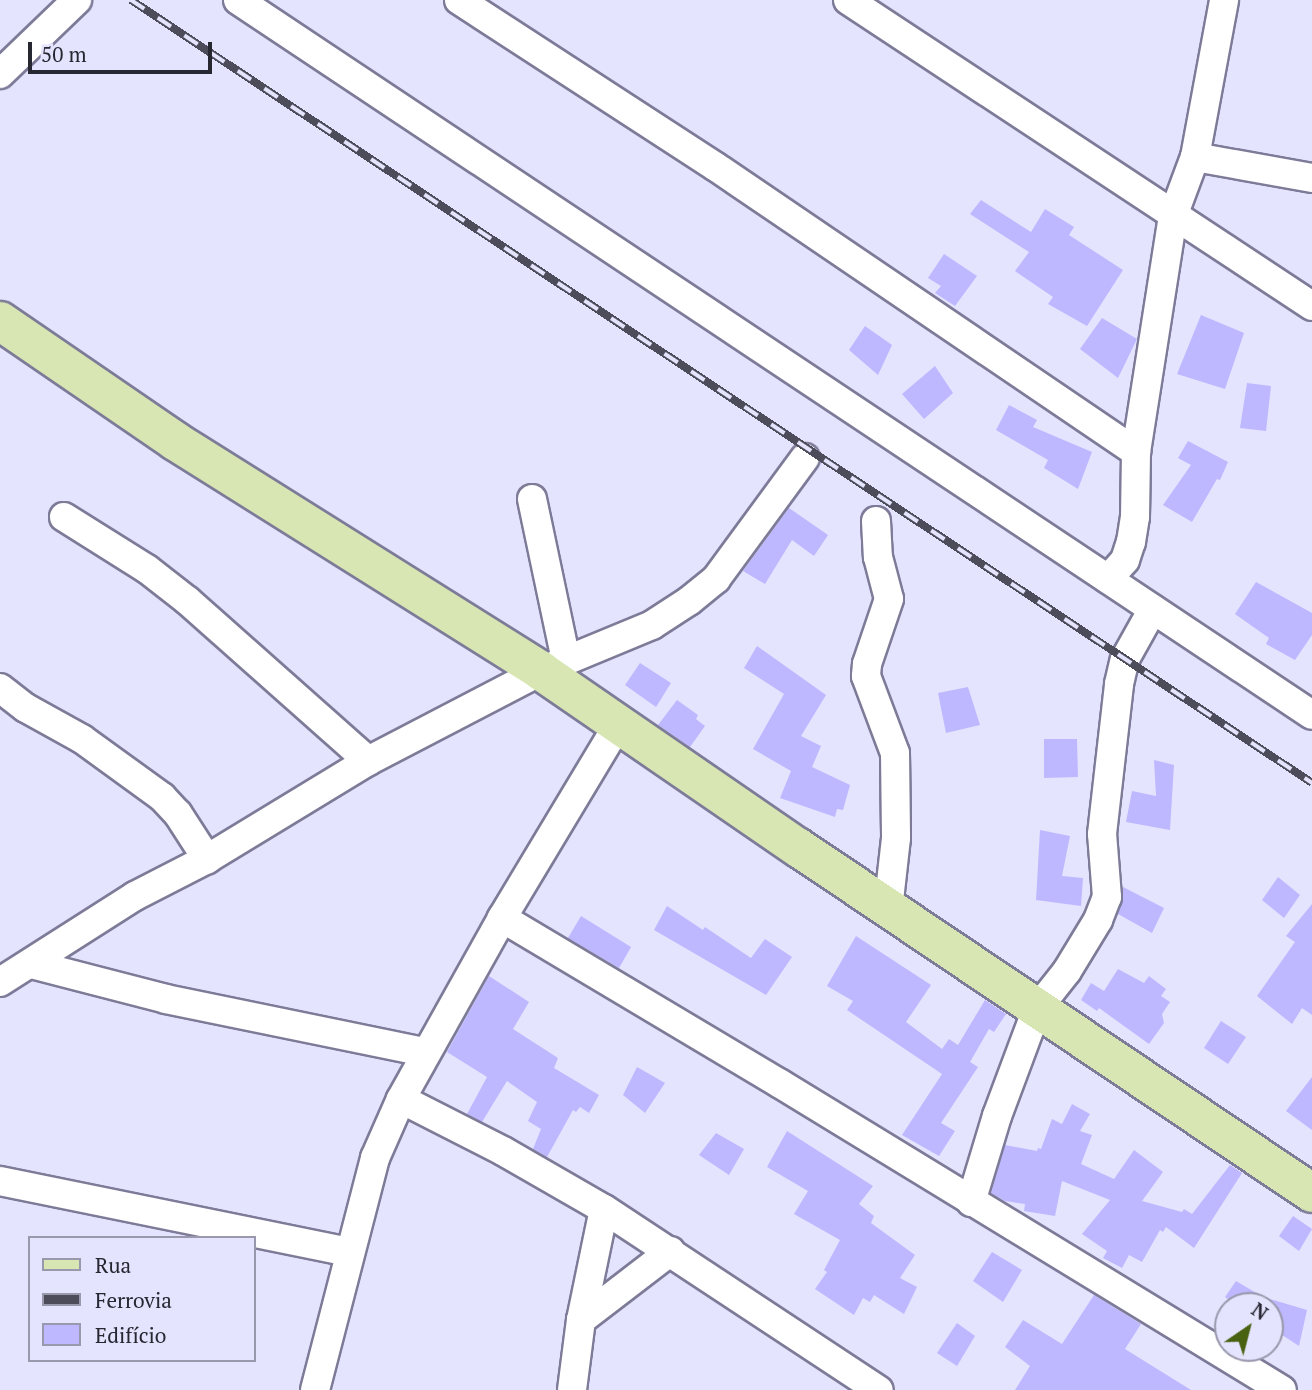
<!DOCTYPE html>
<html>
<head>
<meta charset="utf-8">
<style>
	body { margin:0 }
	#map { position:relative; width:1312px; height:1390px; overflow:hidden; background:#e5e4fe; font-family:"PT Serif",serif }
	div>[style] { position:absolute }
	.building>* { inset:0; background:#bdb8ff }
	.roads { filter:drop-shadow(2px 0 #7d7b98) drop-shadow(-2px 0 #7d7b98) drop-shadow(0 2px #7d7b98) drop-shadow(0 -2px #7d7b98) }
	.street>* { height:28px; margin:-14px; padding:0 14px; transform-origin:14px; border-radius:14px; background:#fff }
	.secondary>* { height:38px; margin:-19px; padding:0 19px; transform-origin:19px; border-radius:19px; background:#d8e6b3 }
	.rail>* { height:8px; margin-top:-4px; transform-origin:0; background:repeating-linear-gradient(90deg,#e5e4fe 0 16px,#4c4c5a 0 32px); box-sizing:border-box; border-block:2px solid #4c4c5a }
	span { translate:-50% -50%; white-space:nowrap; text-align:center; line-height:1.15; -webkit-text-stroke:5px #e5e4fe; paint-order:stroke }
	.legend { position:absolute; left:28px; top:1236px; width:228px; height:126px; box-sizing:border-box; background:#e5e4fe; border:2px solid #9998ac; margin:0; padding:9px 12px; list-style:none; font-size:21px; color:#272732 }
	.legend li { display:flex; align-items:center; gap:14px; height:35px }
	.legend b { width:35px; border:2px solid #9998ac }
	.north { position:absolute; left:1214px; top:1292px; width:70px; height:70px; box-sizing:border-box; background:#e5e4fe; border:2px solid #9998ac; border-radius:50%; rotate:35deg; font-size:19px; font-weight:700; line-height:28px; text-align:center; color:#272732 }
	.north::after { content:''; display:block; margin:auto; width:24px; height:32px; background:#486212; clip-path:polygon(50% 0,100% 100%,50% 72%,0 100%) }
	.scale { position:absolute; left:28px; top:42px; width:184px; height:32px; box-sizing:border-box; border:4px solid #272732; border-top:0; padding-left:9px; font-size:21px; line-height:24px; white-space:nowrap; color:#272732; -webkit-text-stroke:5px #e5e4fe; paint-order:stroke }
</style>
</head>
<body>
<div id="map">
	<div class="building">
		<div style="clip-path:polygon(981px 200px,1031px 232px,1045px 209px,1074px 227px,1069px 235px,1123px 270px,1087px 326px,1048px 304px,1053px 297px,1015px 271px,1029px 252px,970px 214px)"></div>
		<div style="clip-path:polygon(944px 254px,977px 276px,955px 306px,935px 293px,941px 286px,928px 278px)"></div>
		<div style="clip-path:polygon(1201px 315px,1244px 333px,1225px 389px,1177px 374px)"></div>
		<div style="clip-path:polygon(1102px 318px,1137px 339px,1118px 378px,1080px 349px)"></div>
		<div style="clip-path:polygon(865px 326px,892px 345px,878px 375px,849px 350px)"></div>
		<div style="clip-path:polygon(935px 366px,953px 393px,924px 419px,902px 394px)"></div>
		<div style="clip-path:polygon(1247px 383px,1271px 386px,1266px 431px,1240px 428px)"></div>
		<div style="clip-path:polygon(1009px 405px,1037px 420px,1033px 427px,1092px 452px,1078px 489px,1044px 468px,1048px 460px,996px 430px)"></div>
		<div style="clip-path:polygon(1188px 441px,1228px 462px,1220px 480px,1217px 479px,1192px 522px,1163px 505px,1191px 465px,1178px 458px)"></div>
		<div style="clip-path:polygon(789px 508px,828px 535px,814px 556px,792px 540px,765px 584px,743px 571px)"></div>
		<div style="clip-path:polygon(1256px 582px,1312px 613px,1312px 635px,1295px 660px,1266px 644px,1269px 638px,1235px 614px)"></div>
		<div style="clip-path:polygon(757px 646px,826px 695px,801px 736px,821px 746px,812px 767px,850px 785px,843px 810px,837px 809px,835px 817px,780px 798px,791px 771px,753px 749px,784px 694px,744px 668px)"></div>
		<div style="clip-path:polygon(640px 663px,671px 683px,656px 707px,625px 685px)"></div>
		<div style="clip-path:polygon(968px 687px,980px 725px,946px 733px,938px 693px)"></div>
		<div style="clip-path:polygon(677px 700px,698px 715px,696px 719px,705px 726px,690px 747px,658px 725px)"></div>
		<div style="clip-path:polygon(1044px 739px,1077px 739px,1078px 777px,1044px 778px)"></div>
		<div style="clip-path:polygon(1154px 760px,1174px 765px,1170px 830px,1126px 822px,1132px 791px,1156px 796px)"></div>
		<div style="clip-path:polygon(1040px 830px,1070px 836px,1062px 876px,1083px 878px,1081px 906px,1036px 900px)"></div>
		<div style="clip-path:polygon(1278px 877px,1300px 895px,1284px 918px,1262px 900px)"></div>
		<div style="clip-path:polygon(1123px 887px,1164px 908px,1152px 933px,1118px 914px)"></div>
		<div style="clip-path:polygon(1312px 904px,1312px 1015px,1302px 1008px,1292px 1024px,1257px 996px,1295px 942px,1286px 936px)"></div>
		<div style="clip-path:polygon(667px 906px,703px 930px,705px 927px,751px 958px,765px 939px,792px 957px,766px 995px,654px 930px)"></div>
		<div style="clip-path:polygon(581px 916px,631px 947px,619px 968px,568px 938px)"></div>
		<div style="clip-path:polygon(856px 936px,931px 985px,906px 1022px,942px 1049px,949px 1039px,958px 1045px,985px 1000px,1006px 1014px,994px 1032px,989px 1029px,970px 1062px,978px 1067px,941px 1123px,955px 1131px,939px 1156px,902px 1135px,942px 1074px,847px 1010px,853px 1001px,827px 986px)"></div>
		<div style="clip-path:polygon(1118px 969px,1144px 983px,1149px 976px,1166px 989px,1161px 996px,1170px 1002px,1162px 1014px,1164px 1023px,1149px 1044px,1099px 1008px,1097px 1011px,1081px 1000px,1091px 983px,1104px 991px)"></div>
		<div style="clip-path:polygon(489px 976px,529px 1002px,513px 1029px,558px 1058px,554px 1068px,599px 1095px,589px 1113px,580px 1107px,576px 1112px,573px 1110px,547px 1157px,533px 1149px,541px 1129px,528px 1121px,537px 1102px,507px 1081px,482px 1122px,467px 1114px,487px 1077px,447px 1052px)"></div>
		<div style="clip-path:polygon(1221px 1021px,1246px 1037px,1228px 1064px,1204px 1048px)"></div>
		<div style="clip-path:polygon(637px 1067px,665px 1083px,645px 1113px,623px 1095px)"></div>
		<div style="clip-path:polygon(1312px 1077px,1312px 1130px,1286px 1111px)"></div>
		<div style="clip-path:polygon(1072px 1104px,1090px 1114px,1080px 1131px,1092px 1135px,1081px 1164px,1114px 1179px,1134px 1150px,1163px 1172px,1142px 1201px,1182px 1212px,1184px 1209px,1192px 1214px,1230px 1165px,1242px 1173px,1194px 1248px,1166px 1227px,1163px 1232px,1160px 1230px,1142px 1262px,1129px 1255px,1122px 1268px,1103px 1258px,1107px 1251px,1082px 1234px,1110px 1200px,1062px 1181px,1055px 1216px,1024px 1211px,1025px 1204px,1005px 1201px,991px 1193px,1005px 1145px,1037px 1151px,1038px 1148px,1041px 1149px,1052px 1119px,1062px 1124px)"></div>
		<div style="clip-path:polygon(787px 1131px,873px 1186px,859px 1204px,874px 1216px,871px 1223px,915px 1255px,900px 1278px,917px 1287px,904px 1314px,874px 1295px,870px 1302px,863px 1298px,854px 1315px,815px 1289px,827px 1272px,824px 1270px,840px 1240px,794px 1214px,808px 1191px,767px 1167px)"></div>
		<div style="clip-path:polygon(716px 1133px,744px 1149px,729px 1175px,699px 1155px)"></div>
		<div style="clip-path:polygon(1293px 1216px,1312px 1229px,1299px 1251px,1279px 1236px)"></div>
		<div style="clip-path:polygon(992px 1252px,1022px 1270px,1003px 1302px,973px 1281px)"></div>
		<div style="clip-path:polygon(1236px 1281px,1270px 1301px,1270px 1299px,1307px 1310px,1299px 1346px,1270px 1327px,1270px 1306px,1238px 1306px,1225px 1297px)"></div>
		<div style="clip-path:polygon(1094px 1295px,1141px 1324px,1125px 1349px,1191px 1390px,1015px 1390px,1030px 1366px,1005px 1347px,1023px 1320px,1062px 1344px)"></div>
		<div style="clip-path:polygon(957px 1323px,975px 1336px,957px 1366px,937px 1353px)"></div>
	</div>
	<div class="roads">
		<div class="street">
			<div style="left:238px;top:0;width:1290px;rotate:33.65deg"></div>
			<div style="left:459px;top:0;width:306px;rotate:33deg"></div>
			<div style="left:716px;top:167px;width:508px;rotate:34.16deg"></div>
			<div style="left:848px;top:0;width:556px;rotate:33.4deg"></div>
			<div style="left:0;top:74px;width:107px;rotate:-43.9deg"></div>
			<div style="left:1195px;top:157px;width:119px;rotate:10.2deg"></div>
			<div style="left:532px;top:499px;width:166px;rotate:78.1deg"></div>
			<div style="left:64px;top:517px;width:98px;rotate:32.1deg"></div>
			<div style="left:147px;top:569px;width:52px;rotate:38deg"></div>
			<div style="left:188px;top:601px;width:241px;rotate:41.6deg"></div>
			<div style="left:876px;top:521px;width:36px;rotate:87deg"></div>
			<div style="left:878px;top:557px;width:43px;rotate:75.3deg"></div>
			<div style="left:889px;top:599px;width:69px;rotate:108.7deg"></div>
			<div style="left:867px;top:664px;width:12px;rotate:95deg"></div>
			<div style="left:866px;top:676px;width:82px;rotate:69.4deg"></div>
			<div style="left:895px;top:753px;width:85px;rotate:89.3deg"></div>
			<div style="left:896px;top:838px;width:71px;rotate:96.4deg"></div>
			<div style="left:1108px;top:579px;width:25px;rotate:-48deg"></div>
			<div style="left:1125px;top:560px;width:19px;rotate:-72deg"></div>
			<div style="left:1131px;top:542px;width:25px;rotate:-81deg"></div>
			<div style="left:1135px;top:517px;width:65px;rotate:-89.1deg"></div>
			<div style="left:1136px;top:452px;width:239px;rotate:-81.1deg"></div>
			<div style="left:1173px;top:216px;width:63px;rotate:-69.6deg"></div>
			<div style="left:1195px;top:157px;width:160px;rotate:-79.5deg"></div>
			<div style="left:0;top:688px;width:33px;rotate:38deg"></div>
			<div style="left:26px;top:708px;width:64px;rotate:29deg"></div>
			<div style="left:82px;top:739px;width:99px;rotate:35.9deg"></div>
			<div style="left:162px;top:797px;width:23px;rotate:47deg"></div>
			<div style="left:178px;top:814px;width:54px;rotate:57.2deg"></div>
			<div style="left:502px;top:918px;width:322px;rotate:30.8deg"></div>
			<div style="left:779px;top:1083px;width:589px;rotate:31.4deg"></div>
			<div style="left:31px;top:964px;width:139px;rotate:14.5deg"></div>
			<div style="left:166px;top:999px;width:264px;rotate:11.6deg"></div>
			<div style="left:0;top:982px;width:160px;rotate:-32.5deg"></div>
			<div style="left:135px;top:896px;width:81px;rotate:-27.2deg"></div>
			<div style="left:207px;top:859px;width:188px;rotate:-31.3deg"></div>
			<div style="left:368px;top:761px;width:195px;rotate:-27.5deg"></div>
			<div style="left:541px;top:671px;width:120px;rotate:-22.5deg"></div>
			<div style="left:652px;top:625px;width:44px;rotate:-33deg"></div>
			<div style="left:689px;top:601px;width:35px;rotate:-39deg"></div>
			<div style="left:716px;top:579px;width:150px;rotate:-53.7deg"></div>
			<div style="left:401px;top:1099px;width:114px;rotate:27deg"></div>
			<div style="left:503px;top:1151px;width:116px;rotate:29.9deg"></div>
			<div style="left:604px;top:1209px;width:329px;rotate:33.4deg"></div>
			<div style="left:0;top:1181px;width:356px;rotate:11.5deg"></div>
			<div style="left:971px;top:1202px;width:90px;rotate:-73.2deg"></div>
			<div style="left:997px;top:1116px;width:114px;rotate:-69.5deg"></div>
			<div style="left:1037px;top:1009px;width:48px;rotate:-51.7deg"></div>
			<div style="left:1067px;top:971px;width:60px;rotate:-58.7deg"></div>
			<div style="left:1098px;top:920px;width:25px;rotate:-69deg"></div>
			<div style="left:1107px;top:897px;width:63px;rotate:-94.5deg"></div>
			<div style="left:1102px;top:834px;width:151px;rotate:-83.5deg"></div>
			<div style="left:1119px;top:684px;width:26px;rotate:-77deg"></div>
			<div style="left:1125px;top:659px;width:57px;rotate:-60.8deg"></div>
			<div style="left:581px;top:1320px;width:113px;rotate:-37.5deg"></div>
			<div style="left:315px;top:1390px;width:240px;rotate:-75.5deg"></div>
			<div style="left:375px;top:1158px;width:64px;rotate:-66.2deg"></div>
			<div style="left:401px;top:1099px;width:207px;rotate:-60.8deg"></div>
			<div style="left:502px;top:918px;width:225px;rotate:-59deg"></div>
			<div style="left:572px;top:1390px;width:71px;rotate:-82.7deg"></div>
			<div style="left:581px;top:1320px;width:113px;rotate:-78.3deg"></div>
		</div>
		<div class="secondary">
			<div style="left:0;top:321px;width:212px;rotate:34.4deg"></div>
			<div style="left:175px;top:441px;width:432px;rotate:32.1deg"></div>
			<div style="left:541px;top:671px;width:313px;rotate:34.5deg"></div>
			<div style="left:799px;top:848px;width:618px;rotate:33.92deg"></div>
		</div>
	</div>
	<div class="rail">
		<div style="left:131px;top:0;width:1417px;rotate:33.54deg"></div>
	</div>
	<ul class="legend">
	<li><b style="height:9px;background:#d8e6b3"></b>Rua</li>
	<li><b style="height:9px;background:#4c4c5a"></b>Ferrovia</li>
	<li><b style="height:19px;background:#bdb8ff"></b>Edifício</li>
	</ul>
	<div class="north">N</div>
	<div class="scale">50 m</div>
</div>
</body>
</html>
